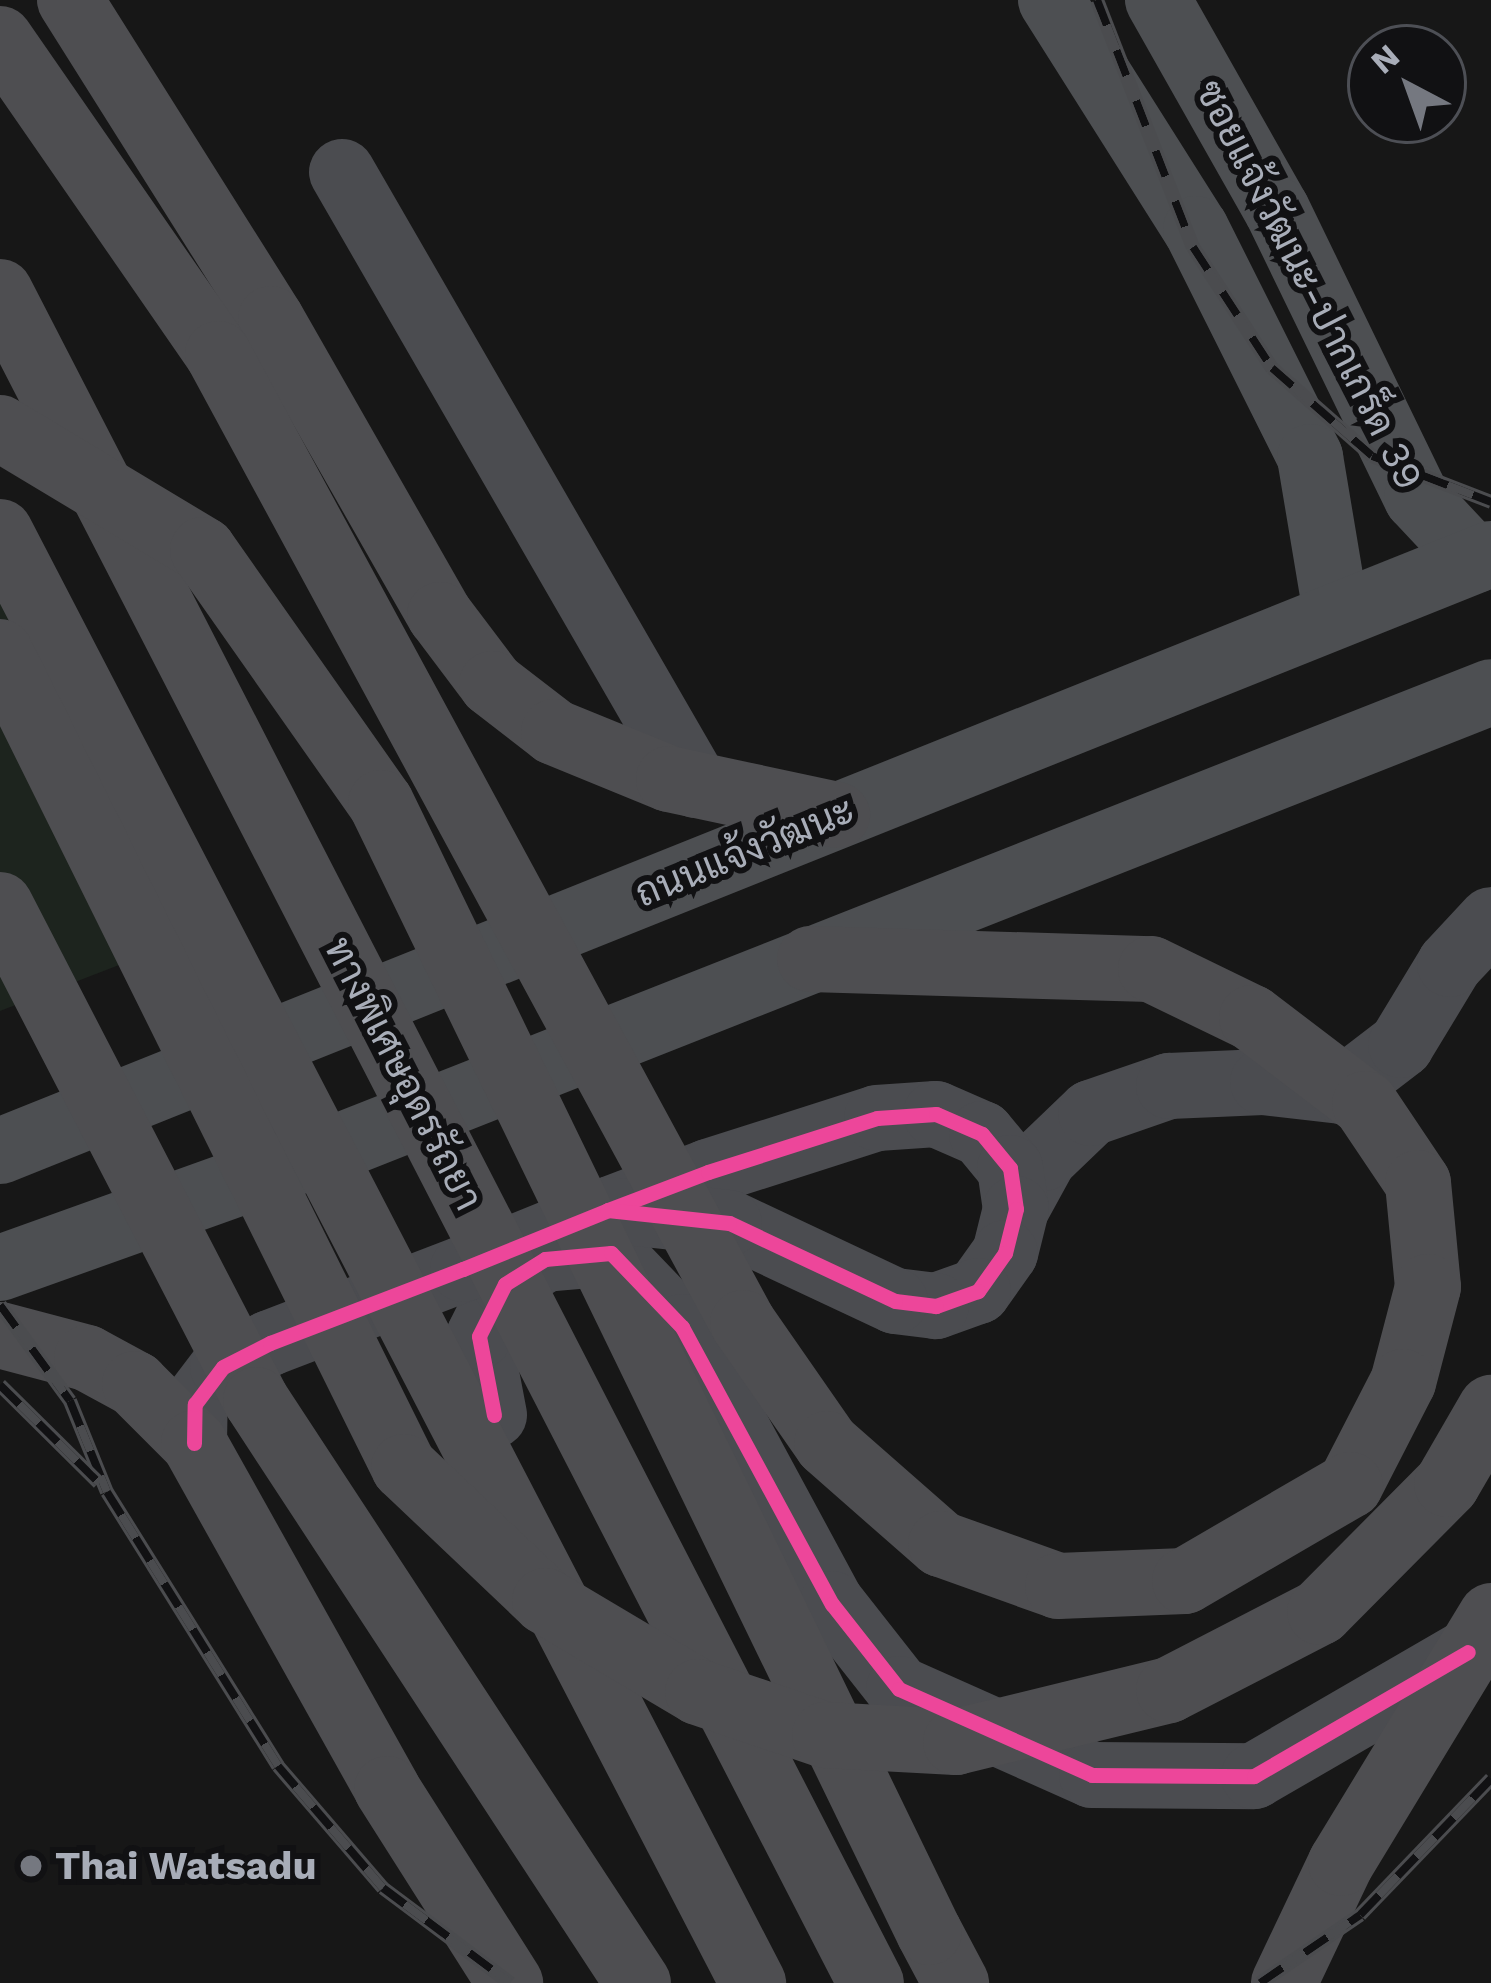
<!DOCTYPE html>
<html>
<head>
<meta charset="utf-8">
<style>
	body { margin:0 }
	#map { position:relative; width:1491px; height:1983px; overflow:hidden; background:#171717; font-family:"Work Sans",Sarabun,sans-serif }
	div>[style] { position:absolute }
	.green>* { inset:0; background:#1d241e }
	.minor>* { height:66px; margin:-33px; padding:0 33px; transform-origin:33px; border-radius:33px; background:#4b4c50 }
	.major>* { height:66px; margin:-33px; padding:0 33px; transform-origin:33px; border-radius:33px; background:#4d4f52 }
	.highway>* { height:66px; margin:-33px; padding:0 33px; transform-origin:33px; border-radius:33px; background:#4e4e51 }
	.rail>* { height:14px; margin-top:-7px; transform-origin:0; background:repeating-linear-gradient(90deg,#111113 0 27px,#4b4c4f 0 54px); box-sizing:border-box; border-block:3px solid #4b4c4f }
	.highway-bridge>* { height:66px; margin:-33px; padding:0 33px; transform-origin:33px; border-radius:33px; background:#4e4e51 }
	.cycleway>* { height:15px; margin:-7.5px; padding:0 7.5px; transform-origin:7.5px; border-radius:7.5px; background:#ed469a }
	.dots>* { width:33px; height:33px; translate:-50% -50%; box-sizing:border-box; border:6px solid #111113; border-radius:50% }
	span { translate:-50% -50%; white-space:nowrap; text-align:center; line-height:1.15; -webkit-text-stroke:12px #111113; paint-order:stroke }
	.street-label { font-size:39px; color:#a8adb8 }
	.poi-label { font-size:39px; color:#a8adb8; font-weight:700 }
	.left { translate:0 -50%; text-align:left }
	.north { position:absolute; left:1347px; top:24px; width:120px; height:120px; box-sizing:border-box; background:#111113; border:3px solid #4d4f55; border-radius:50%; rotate:319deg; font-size:33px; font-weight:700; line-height:48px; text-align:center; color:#a8adb8 }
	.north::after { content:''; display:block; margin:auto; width:42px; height:54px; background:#757880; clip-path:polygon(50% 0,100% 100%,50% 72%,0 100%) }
</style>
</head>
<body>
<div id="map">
	<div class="green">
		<div style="clip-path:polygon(0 545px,189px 938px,0 1011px)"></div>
	</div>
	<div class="minor">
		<div style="left:342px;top:172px;width:708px;rotate:59.99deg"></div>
		<div style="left:1016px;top:1209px;width:58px;rotate:-61.2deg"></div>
		<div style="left:1044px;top:1158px;width:65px;rotate:-43.8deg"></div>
		<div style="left:1091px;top:1113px;width:83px;rotate:-19.1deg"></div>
		<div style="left:1169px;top:1086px;width:94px;rotate:-2.4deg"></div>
		<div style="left:1263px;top:1082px;width:79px;rotate:6.6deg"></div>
		<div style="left:1341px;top:1091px;width:76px;rotate:-37.5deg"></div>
		<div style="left:1401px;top:1045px;width:95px;rotate:-58.8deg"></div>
		<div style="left:1450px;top:964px;width:60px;rotate:-47deg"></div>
		<div style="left:494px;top:1415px;width:80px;rotate:-100.8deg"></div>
		<div style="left:479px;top:1336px;width:58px;rotate:-63.4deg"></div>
		<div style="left:505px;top:1284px;width:47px;rotate:-32deg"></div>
		<div style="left:545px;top:1259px;width:66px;rotate:-5.2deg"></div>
		<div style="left:611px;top:1253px;width:103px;rotate:46.2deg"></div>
		<div style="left:682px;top:1327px;width:315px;rotate:61.6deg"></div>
		<div style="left:832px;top:1604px;width:108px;rotate:51.8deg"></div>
		<div style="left:899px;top:1689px;width:211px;rotate:24deg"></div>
		<div style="left:1092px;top:1775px;width:162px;rotate:0.4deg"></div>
		<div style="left:1254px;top:1776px;width:247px;rotate:-30.1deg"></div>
		<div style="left:194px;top:1443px;width:39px;rotate:-89deg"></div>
		<div style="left:195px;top:1404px;width:46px;rotate:-52.9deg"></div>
		<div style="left:223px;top:1367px;width:53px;rotate:-27.1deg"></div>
		<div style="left:270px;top:1343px;width:207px;rotate:-21deg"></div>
		<div style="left:463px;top:1269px;width:157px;rotate:-22.1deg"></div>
		<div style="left:608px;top:1210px;width:107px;rotate:-20.8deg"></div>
		<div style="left:708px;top:1172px;width:177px;rotate:-17.7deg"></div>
		<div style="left:877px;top:1118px;width:59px;rotate:-3.9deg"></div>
		<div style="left:936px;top:1114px;width:50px;rotate:23.5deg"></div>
		<div style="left:982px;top:1134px;width:44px;rotate:50.5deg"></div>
		<div style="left:1010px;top:1168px;width:41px;rotate:81.7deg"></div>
		<div style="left:1016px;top:1209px;width:45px;rotate:104deg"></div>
		<div style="left:1005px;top:1253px;width:47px;rotate:125.4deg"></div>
		<div style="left:978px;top:1291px;width:45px;rotate:160.3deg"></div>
		<div style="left:936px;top:1306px;width:41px;rotate:-173deg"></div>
		<div style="left:895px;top:1301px;width:183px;rotate:-154.8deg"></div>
		<div style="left:729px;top:1223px;width:122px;rotate:-173.9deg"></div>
	</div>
	<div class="major">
		<div style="left:1051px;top:0;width:271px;rotate:57.7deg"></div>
		<div style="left:1196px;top:229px;width:255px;rotate:63.4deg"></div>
		<div style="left:1310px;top:457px;width:157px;rotate:80.5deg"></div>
		<div style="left:1158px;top:0;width:241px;rotate:60.5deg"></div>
		<div style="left:1277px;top:210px;width:320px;rotate:64.1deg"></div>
		<div style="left:1417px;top:498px;width:85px;rotate:46.9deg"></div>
		<div style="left:0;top:1151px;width:1606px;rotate:-21.82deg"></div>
		<div style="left:0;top:1268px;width:364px;rotate:-19.7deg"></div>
		<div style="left:343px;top:1145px;width:1234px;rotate:-21.53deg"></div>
	</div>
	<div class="highway">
		<div style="left:70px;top:0;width:377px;rotate:57.8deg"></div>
		<div style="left:271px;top:319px;width:341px;rotate:60.3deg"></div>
		<div style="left:440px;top:615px;width:86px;rotate:53deg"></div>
		<div style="left:492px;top:684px;width:78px;rotate:37.7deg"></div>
		<div style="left:554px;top:732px;width:124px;rotate:22.2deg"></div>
		<div style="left:669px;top:779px;width:172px;rotate:12.1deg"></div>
		<div style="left:810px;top:959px;width:341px;rotate:1.7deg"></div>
		<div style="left:1151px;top:969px;width:112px;rotate:25.9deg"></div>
		<div style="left:1252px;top:1018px;width:142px;rotate:37.3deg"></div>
		<div style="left:1365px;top:1104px;width:95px;rotate:56.1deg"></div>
		<div style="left:1418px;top:1183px;width:104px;rotate:84.5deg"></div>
		<div style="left:1428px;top:1287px;width:98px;rotate:104.7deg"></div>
		<div style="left:1403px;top:1382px;width:116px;rotate:117.2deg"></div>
		<div style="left:0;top:1335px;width:90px;rotate:14.8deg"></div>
		<div style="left:87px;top:1358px;width:55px;rotate:28.4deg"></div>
		<div style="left:135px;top:1384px;width:83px;rotate:45deg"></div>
		<div style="left:194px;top:1443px;width:396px;rotate:60.8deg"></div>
		<div style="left:387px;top:1789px;width:230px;rotate:57.6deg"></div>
		<div style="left:929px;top:1932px;width:58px;rotate:62.1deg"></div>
		<div style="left:1284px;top:1983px;width:133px;rotate:-64.6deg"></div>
		<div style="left:1341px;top:1863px;width:289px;rotate:-58.7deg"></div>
	</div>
	<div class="rail">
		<div style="left:1097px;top:0;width:265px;rotate:68.8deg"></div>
		<div style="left:1193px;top:247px;width:145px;rotate:56.9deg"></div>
		<div style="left:1272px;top:368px;width:133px;rotate:41.3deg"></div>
		<div style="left:1372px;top:456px;width:128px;rotate:21.1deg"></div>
		<div style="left:0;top:1305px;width:119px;rotate:53.9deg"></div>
		<div style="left:70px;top:1401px;width:98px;rotate:67.9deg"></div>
		<div style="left:107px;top:1492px;width:323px;rotate:58deg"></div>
		<div style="left:278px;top:1766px;width:161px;rotate:49.3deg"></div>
		<div style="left:383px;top:1888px;width:159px;rotate:36.8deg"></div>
		<div style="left:0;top:1385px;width:139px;rotate:44.7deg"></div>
		<div style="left:1260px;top:1983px;width:121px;rotate:-34.2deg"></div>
		<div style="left:1360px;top:1915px;width:189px;rotate:-46.1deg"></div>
	</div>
	<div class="highway-bridge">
		<div style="left:0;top:39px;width:383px;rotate:55.3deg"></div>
		<div style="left:218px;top:354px;width:1102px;rotate:61.55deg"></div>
		<div style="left:743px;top:1323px;width:147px;rotate:55.2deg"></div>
		<div style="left:827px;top:1444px;width:152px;rotate:41.3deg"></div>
		<div style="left:941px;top:1544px;width:124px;rotate:19.7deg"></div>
		<div style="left:1058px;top:1586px;width:127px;rotate:-2.3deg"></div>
		<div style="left:1185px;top:1581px;width:191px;rotate:-30.2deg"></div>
		<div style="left:0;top:292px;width:1902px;rotate:62.75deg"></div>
		<div style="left:0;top:428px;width:237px;rotate:31deg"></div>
		<div style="left:203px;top:550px;width:309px;rotate:54.9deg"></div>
		<div style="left:381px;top:803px;width:1255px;rotate:64.11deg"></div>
		<div style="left:0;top:532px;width:1635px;rotate:62.57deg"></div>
		<div style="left:0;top:652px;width:910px;rotate:63.63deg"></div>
		<div style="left:404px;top:1467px;width:195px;rotate:43.5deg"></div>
		<div style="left:545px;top:1601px;width:178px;rotate:30.7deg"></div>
		<div style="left:698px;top:1692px;width:134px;rotate:18.7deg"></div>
		<div style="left:825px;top:1735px;width:131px;rotate:3.1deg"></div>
		<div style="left:956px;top:1742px;width:219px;rotate:-13.7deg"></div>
		<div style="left:1169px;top:1690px;width:170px;rotate:-27.3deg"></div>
		<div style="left:1320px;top:1612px;width:180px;rotate:-45.2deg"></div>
		<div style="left:1447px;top:1484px;width:88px;rotate:-59.9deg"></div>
		<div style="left:0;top:905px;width:557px;rotate:62.65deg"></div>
		<div style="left:256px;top:1400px;width:697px;rotate:56.77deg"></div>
	</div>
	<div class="cycleway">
		<div style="left:494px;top:1415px;width:80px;rotate:-100.8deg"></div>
		<div style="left:479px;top:1336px;width:58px;rotate:-63.4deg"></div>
		<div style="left:505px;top:1284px;width:47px;rotate:-32deg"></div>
		<div style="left:545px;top:1259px;width:66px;rotate:-5.2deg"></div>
		<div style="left:611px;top:1253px;width:103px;rotate:46.2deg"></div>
		<div style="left:682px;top:1327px;width:315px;rotate:61.6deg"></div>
		<div style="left:832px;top:1604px;width:108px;rotate:51.8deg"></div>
		<div style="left:899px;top:1689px;width:211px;rotate:24deg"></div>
		<div style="left:1092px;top:1775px;width:162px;rotate:0.4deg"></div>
		<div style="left:1254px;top:1776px;width:247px;rotate:-30.1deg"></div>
		<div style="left:194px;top:1443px;width:39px;rotate:-89deg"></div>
		<div style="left:195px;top:1404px;width:46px;rotate:-52.9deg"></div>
		<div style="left:223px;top:1367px;width:53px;rotate:-27.1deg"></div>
		<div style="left:270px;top:1343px;width:207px;rotate:-21deg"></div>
		<div style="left:463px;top:1269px;width:157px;rotate:-22.1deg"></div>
		<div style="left:608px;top:1210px;width:107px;rotate:-20.8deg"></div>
		<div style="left:708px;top:1172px;width:177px;rotate:-17.7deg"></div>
		<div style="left:877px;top:1118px;width:59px;rotate:-3.9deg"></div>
		<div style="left:936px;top:1114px;width:50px;rotate:23.5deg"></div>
		<div style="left:982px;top:1134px;width:44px;rotate:50.5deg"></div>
		<div style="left:1010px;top:1168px;width:41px;rotate:81.7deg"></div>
		<div style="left:1016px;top:1209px;width:45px;rotate:104deg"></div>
		<div style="left:1005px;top:1253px;width:47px;rotate:125.4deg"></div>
		<div style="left:978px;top:1291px;width:45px;rotate:160.3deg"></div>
		<div style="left:936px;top:1306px;width:41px;rotate:-173deg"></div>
		<div style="left:895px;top:1301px;width:183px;rotate:-154.8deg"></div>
		<div style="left:729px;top:1223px;width:122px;rotate:-173.9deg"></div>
	</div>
	<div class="dots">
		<div style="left:31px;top:1866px;background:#757880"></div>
	</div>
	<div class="street-label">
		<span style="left:1309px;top:285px;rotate:63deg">ซอยแจ้งวัฒนะ-ปากเกร็ด 39</span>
		<span style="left:745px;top:852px;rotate:-22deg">ถนนแจ้งวัฒนะ</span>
		<span style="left:403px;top:1074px;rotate:63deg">ทางพิเศษอุดรรัถยา</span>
	</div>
	<div class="poi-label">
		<span class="left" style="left:55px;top:1866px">Thai Watsadu</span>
	</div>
	<div class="north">N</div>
</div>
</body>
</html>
